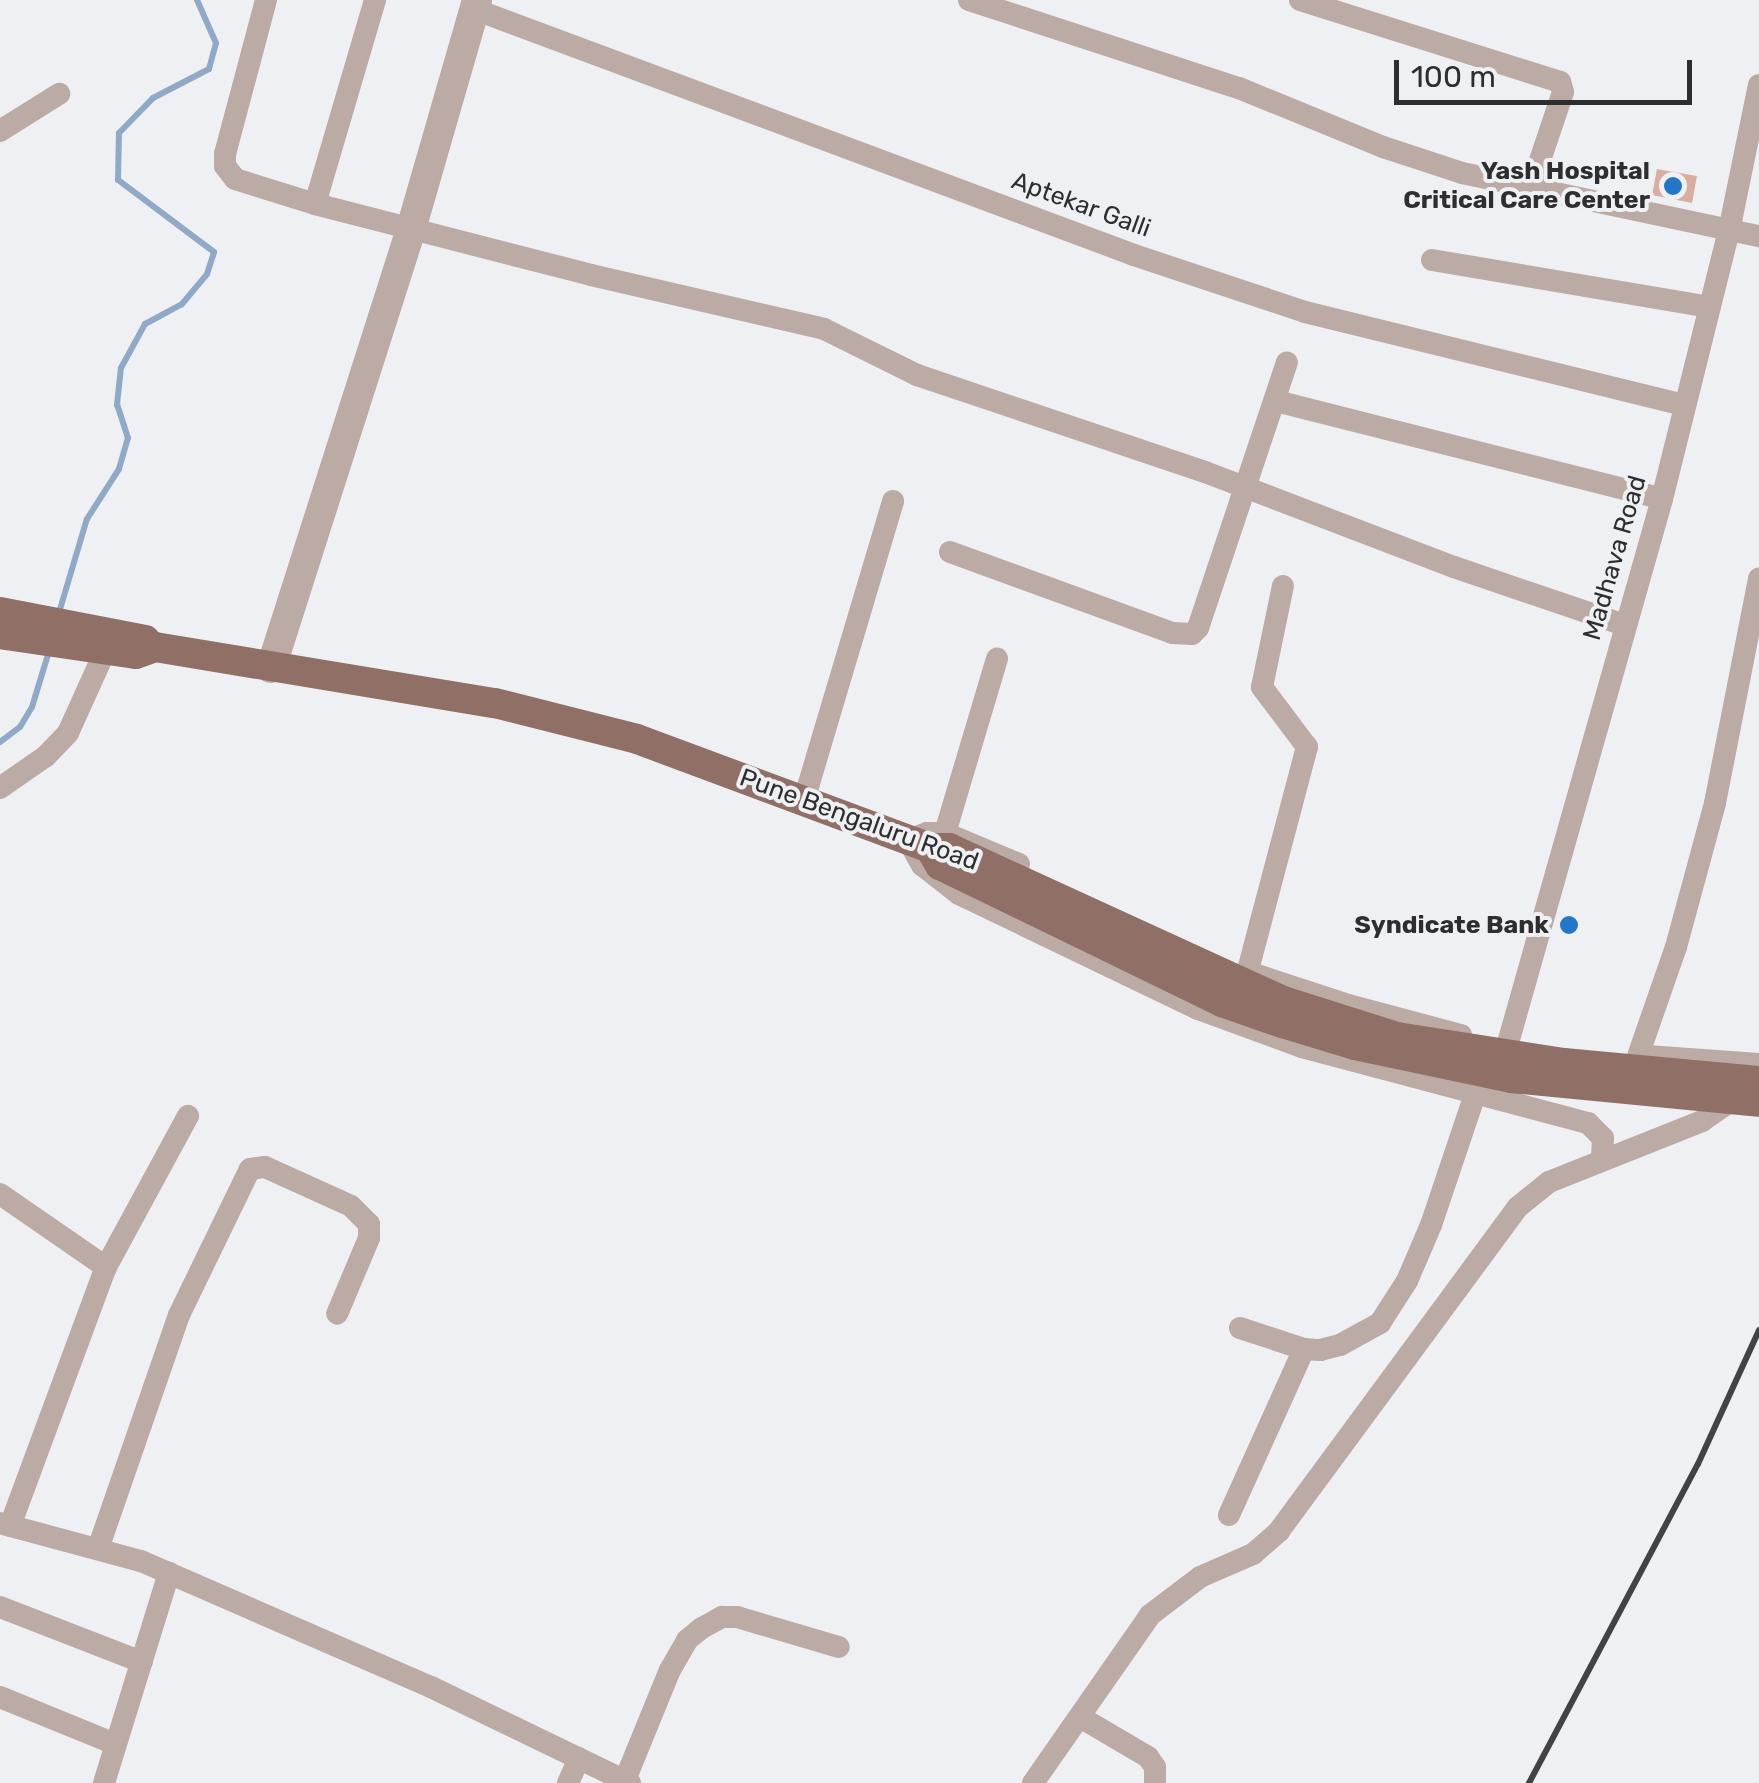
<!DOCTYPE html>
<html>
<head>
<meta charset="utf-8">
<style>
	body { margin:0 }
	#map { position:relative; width:1759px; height:1783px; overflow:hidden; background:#eff0f3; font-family:Rubik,sans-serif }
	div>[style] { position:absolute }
	.stream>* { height:6px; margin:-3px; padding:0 3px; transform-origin:3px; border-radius:3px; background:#90a9c6 }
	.building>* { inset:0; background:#d7aea1 }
	.minor>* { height:22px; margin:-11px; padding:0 11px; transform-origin:11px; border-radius:11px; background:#bcaaa5 }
	.tertiary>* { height:30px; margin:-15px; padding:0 15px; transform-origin:15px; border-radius:15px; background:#bcaaa5 }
	.primary>* { height:30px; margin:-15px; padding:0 15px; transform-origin:15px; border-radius:15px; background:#8f6f66 }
	.rail>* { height:6px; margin:-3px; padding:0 3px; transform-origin:3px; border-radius:3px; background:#434345 }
	.primary-bridge>* { height:30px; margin:-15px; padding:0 15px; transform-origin:15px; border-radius:15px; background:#8f6f66 }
	.dots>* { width:28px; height:28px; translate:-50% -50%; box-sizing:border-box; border:5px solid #eff0f3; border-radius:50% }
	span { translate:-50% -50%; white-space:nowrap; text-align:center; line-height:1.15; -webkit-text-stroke:8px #eff0f3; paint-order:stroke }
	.poi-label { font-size:25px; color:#2e2e30; font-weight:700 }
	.right { translate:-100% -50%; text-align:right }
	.street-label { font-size:25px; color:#2e2e30 }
	.scale { position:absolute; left:1394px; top:60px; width:298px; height:45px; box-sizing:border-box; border:5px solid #2e2e30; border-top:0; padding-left:12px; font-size:30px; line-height:35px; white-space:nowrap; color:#2e2e30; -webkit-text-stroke:8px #eff0f3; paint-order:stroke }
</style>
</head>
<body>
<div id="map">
	<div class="stream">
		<div style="left:58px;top:616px;width:101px;rotate:-73.4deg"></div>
		<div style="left:87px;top:519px;width:59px;rotate:-57.4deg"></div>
		<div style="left:119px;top:469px;width:32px;rotate:-74deg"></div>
		<div style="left:128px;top:438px;width:35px;rotate:-108deg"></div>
		<div style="left:117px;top:405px;width:37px;rotate:-84deg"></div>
		<div style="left:121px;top:368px;width:50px;rotate:-61.4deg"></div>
		<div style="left:145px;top:324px;width:42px;rotate:-28.4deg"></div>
		<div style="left:182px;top:304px;width:39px;rotate:-50deg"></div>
		<div style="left:207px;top:274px;width:23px;rotate:-72deg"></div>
		<div style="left:214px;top:252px;width:120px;rotate:-143.1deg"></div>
		<div style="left:118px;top:180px;width:47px;rotate:-88.8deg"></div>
		<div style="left:119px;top:133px;width:49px;rotate:-45.8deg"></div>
		<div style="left:153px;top:98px;width:63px;rotate:-27.4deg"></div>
		<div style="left:209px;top:69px;width:27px;rotate:-75deg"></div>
		<div style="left:216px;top:43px;width:47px;rotate:-113.8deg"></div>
		<div style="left:0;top:742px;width:25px;rotate:-37deg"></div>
		<div style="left:20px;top:727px;width:23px;rotate:-59deg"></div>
		<div style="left:32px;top:707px;width:62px;rotate:-73deg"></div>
	</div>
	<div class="building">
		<div style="clip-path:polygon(1657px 169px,1697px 176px,1692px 203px,1652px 195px)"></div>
	</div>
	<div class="minor">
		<div style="left:266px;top:0;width:159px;rotate:104.9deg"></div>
		<div style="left:225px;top:154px;width:12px;rotate:90deg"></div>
		<div style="left:225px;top:166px;width:16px;rotate:52deg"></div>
		<div style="left:235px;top:179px;width:84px;rotate:17.4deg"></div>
		<div style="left:315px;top:204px;width:285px;rotate:14.4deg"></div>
		<div style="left:591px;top:275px;width:239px;rotate:13deg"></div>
		<div style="left:824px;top:329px;width:104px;rotate:26.3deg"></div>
		<div style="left:917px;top:375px;width:304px;rotate:18.6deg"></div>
		<div style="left:1205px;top:472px;width:267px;rotate:20.9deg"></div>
		<div style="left:1454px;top:567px;width:180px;rotate:18.8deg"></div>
		<div style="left:969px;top:0;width:284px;rotate:18.1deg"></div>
		<div style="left:1239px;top:88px;width:156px;rotate:22.3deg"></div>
		<div style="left:1383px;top:147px;width:83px;rotate:18.2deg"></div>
		<div style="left:1462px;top:173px;width:304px;rotate:12deg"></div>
		<div style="left:1300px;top:0;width:273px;rotate:17.5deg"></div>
		<div style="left:1560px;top:82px;width:10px;rotate:73deg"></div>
		<div style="left:1563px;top:92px;width:100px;rotate:108.6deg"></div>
		<div style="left:474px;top:9px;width:704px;rotate:20.44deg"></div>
		<div style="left:1134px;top:255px;width:180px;rotate:18.4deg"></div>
		<div style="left:1305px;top:312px;width:389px;rotate:13.8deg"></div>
		<div style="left:0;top:131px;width:70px;rotate:-32.1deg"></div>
		<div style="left:315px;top:204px;width:213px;rotate:-73.6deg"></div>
		<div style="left:1432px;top:260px;width:281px;rotate:9.6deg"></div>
		<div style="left:1276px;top:401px;width:398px;rotate:14.2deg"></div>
		<div style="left:950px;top:552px;width:236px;rotate:20deg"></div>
		<div style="left:1172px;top:633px;width:20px;rotate:3deg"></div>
		<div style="left:1192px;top:634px;width:8px;rotate:-45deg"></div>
		<div style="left:1198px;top:628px;width:280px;rotate:-71.5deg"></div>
		<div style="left:0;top:788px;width:56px;rotate:-34.8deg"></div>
		<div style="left:46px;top:756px;width:32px;rotate:-46deg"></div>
		<div style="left:68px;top:733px;width:90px;rotate:-65.7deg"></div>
		<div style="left:804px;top:800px;width:312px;rotate:-73.4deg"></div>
		<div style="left:945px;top:833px;width:182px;rotate:-73.4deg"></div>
		<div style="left:1019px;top:864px;width:80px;rotate:-157.3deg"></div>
		<div style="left:945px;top:833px;width:18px;rotate:180deg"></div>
		<div style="left:927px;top:833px;width:20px;rotate:160deg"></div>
		<div style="left:908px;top:840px;width:29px;rotate:61deg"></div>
		<div style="left:922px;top:865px;width:47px;rotate:38.1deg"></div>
		<div style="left:959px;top:894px;width:265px;rotate:25.7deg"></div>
		<div style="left:1198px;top:1009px;width:111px;rotate:20.1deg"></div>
		<div style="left:1302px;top:1047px;width:296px;rotate:14.9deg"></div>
		<div style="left:1588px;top:1123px;width:21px;rotate:45deg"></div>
		<div style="left:1603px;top:1138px;width:21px;rotate:93deg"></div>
		<div style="left:1248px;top:970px;width:231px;rotate:-75.2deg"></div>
		<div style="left:1307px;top:747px;width:75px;rotate:-126.9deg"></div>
		<div style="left:1262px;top:687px;width:103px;rotate:-78.3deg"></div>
		<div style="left:1257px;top:975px;width:96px;rotate:18.2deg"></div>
		<div style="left:1348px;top:1005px;width:117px;rotate:14.9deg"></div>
		<div style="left:1508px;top:1043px;width:565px;rotate:-74.19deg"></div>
		<div style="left:1662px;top:499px;width:281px;rotate:-76deg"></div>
		<div style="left:1730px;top:226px;width:144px;rotate:-78.4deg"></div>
		<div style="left:1638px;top:1056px;width:115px;rotate:-70.8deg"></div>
		<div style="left:1676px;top:947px;width:149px;rotate:-74.8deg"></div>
		<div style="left:1715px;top:803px;width:229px;rotate:-78.9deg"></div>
		<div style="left:1647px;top:1056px;width:112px;rotate:4.1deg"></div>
		<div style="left:0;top:1194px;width:129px;rotate:34.6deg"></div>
		<div style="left:1240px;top:1328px;width:67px;rotate:18.2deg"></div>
		<div style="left:1304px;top:1349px;width:16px;rotate:4deg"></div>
		<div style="left:1320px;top:1350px;width:21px;rotate:-14deg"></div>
		<div style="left:1340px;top:1345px;width:46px;rotate:-28.8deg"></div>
		<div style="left:1380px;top:1323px;width:50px;rotate:-57.3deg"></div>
		<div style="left:1407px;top:1281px;width:61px;rotate:-66.8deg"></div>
		<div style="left:1431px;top:1225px;width:138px;rotate:-71.4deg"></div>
		<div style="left:1229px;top:1515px;width:182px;rotate:-65.7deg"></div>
		<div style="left:0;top:1523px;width:146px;rotate:15.1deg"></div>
		<div style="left:141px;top:1561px;width:316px;rotate:23.5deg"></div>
		<div style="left:431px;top:1687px;width:221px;rotate:25.8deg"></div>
		<div style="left:10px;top:1526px;width:276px;rotate:-69.7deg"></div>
		<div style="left:106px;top:1267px;width:172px;rotate:-61.5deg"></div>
		<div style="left:99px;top:1546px;width:244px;rotate:-70.9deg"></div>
		<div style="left:179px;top:1315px;width:162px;rotate:-64.1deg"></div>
		<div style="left:250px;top:1169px;width:15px;rotate:-8deg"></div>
		<div style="left:265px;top:1167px;width:94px;rotate:24.4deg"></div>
		<div style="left:351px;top:1206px;width:25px;rotate:45deg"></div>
		<div style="left:369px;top:1224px;width:14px;rotate:90deg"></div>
		<div style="left:369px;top:1238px;width:82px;rotate:112.8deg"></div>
		<div style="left:0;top:1607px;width:152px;rotate:21.2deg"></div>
		<div style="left:0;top:1697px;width:124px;rotate:22.2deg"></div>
		<div style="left:1080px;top:1717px;width:79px;rotate:30.5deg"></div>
		<div style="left:1148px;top:1757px;width:12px;rotate:55deg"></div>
		<div style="left:1155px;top:1767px;width:16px;rotate:90deg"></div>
		<div style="left:625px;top:1780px;width:119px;rotate:-67.8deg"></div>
		<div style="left:670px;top:1670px;width:34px;rotate:-60deg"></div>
		<div style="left:687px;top:1640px;width:19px;rotate:-39deg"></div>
		<div style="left:702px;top:1628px;width:23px;rotate:-29deg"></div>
		<div style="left:722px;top:1617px;width:15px"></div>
		<div style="left:737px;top:1617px;width:106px;rotate:16.4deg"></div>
		<div style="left:104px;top:1783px;width:220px;rotate:-72.8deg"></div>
		<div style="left:568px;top:1783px;width:27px;rotate:-66deg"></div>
		<div style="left:1033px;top:1783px;width:205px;rotate:-55.1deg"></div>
		<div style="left:1150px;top:1615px;width:63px;rotate:-37.2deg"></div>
		<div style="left:1200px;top:1577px;width:58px;rotate:-23.5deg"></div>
		<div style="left:1253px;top:1554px;width:35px;rotate:-41deg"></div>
		<div style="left:1279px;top:1531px;width:403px;rotate:-53.6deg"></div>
		<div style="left:1518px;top:1207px;width:40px;rotate:-39deg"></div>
		<div style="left:1549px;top:1182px;width:165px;rotate:-21.7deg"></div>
		<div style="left:1702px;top:1121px;width:44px;rotate:-34.8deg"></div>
	</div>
	<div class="tertiary">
		<div style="left:271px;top:668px;width:461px;rotate:-72.3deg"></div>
		<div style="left:411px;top:229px;width:238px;rotate:-73.9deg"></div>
	</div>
	<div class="primary">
		<div style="left:0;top:612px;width:148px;rotate:10.9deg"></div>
		<div style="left:0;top:634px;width:137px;rotate:8.4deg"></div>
		<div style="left:136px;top:654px;width:20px;rotate:-20deg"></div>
		<div style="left:155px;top:647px;width:345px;rotate:9.4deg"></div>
		<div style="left:495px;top:703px;width:146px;rotate:14.2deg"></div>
		<div style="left:637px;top:739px;width:313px;rotate:20.4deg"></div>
	</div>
	<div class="rail">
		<div style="left:1529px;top:1783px;width:361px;rotate:-62.1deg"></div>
		<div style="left:1698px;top:1464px;width:147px;rotate:-65.5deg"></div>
	</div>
	<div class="primary-bridge">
		<div style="left:1759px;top:1081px;width:196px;rotate:-174.7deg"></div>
		<div style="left:1564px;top:1063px;width:169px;rotate:-171.2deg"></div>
		<div style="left:1397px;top:1037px;width:120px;rotate:-162.5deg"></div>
		<div style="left:1283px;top:1001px;width:367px;rotate:-155.4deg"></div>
		<div style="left:949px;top:848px;width:19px;rotate:180deg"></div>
		<div style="left:930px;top:848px;width:20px;rotate:60deg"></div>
		<div style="left:940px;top:865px;width:314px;rotate:25.9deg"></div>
		<div style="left:1222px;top:1002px;width:64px;rotate:19.3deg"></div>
		<div style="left:1282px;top:1023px;width:76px;rotate:16.8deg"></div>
		<div style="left:1355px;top:1045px;width:159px;rotate:11.9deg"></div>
		<div style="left:1511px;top:1078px;width:249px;rotate:5.5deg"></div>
	</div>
	<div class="dots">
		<div style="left:1673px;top:186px;background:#2477c6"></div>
		<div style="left:1569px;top:925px;background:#2477c6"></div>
	</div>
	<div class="poi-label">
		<span class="right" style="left:1650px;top:186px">Yash Hospital<br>Critical Care Center</span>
		<span class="right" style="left:1549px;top:925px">Syndicate Bank</span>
	</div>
	<div class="street-label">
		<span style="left:1081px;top:205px;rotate:20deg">Aptekar Galli</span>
		<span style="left:1615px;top:558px;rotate:-74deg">Madhava Road</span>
		<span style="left:859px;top:820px;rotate:20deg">Pune Bengaluru Road</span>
	</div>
	<div class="scale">100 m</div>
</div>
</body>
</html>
